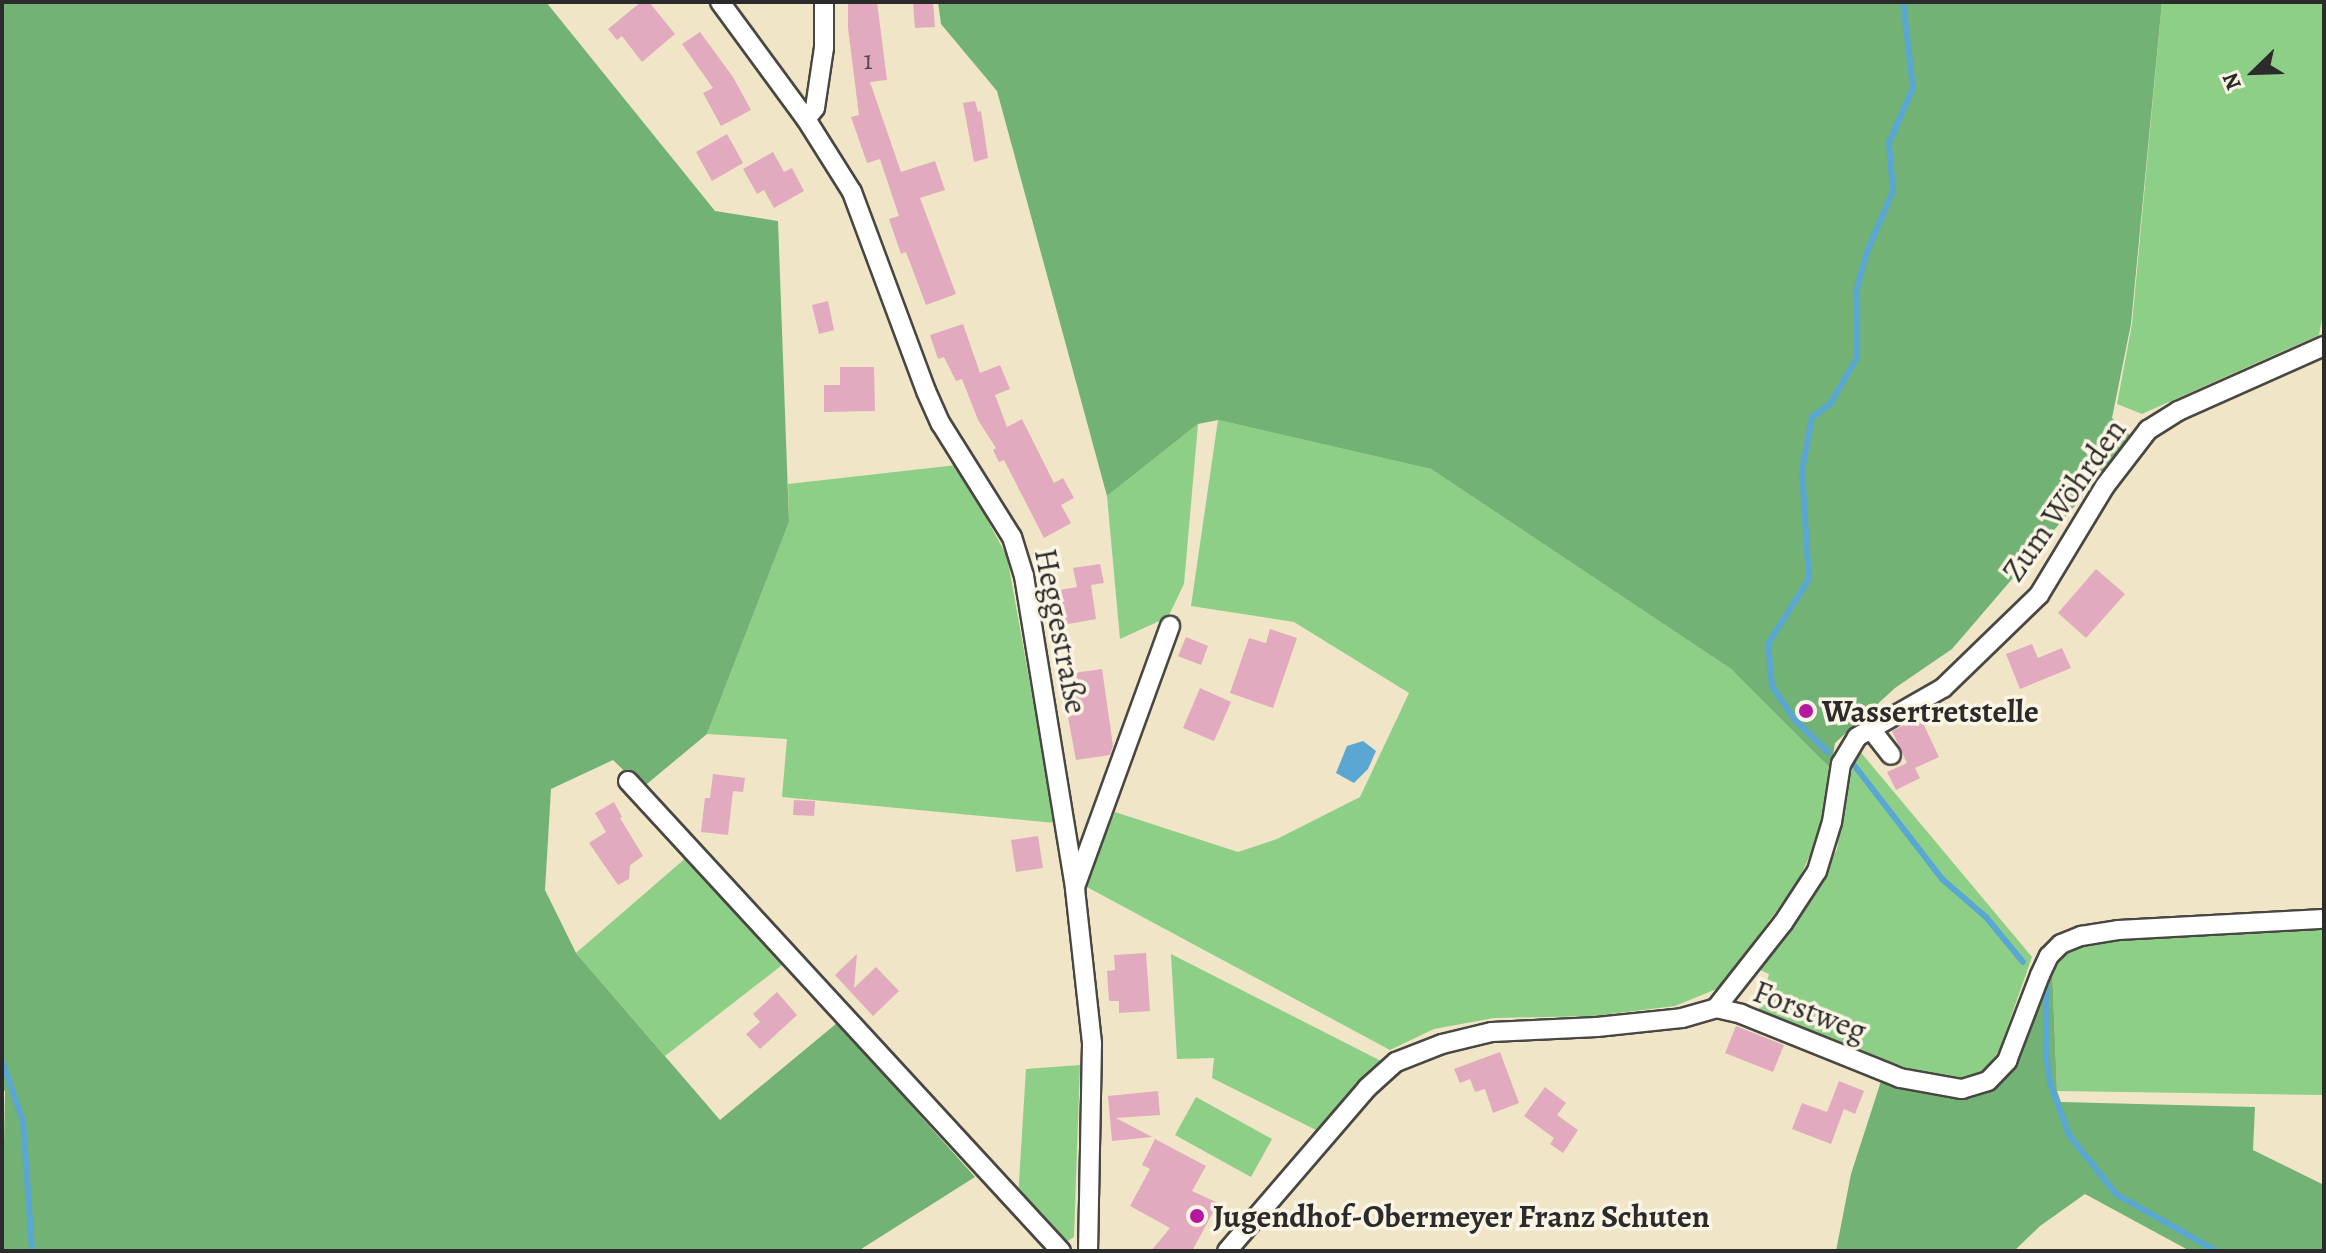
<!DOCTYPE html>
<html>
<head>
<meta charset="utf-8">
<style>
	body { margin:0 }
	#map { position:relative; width:2326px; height:1253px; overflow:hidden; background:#f0e5c7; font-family:Alegreya,serif }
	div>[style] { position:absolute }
	.green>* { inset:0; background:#8dcf87 }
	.forest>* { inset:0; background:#72b274 }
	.water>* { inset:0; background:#59a7d2 }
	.stream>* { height:6px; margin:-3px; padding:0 3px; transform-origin:3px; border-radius:3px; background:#59a7d2 }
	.building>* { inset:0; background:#e1aabe }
	.roads { filter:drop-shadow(2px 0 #494742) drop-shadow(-2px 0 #494742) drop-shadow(0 2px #494742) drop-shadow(0 -2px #494742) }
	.minor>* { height:18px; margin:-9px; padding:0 9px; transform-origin:9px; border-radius:9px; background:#fff }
	.dots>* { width:22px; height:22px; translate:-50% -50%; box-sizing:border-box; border:4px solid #fcf5e5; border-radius:50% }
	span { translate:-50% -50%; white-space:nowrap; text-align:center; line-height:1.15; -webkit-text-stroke:7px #fcf5e5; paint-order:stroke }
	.number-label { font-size:28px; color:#584b50 }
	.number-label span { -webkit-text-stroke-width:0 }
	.street-label { font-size:32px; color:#2b2b2b }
	.poi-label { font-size:32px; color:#2b2b2b; font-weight:700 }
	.left { translate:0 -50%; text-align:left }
	.frame { position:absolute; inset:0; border:4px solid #2b2b2b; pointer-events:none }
	.north { position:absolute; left:2214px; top:32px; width:80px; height:80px; -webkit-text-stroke:6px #fcf5e5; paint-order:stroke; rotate:247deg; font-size:22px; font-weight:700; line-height:32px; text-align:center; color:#2b2b2b }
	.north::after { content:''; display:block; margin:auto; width:28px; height:36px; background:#2b2b2b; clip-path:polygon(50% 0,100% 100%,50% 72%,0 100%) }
</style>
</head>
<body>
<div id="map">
	<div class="green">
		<div style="clip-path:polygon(2162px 2px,2324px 2px,2324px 308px,2319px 335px,2142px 414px,2117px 404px,2132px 324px)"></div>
		<div style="clip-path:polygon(1218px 420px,1431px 469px,1731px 669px,1831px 769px,1818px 838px,1797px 883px,1719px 988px,1675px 1006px,1594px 1016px,1494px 1018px,1434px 1029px,1390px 1050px,1085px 886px,1115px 812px,1238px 852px,1277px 839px,1360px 797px,1409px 693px,1294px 622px,1191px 606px)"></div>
		<div style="clip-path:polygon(1198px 424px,1184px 584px,1168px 617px,1120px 639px,1107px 496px)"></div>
		<div style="clip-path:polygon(957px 465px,1007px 556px,1055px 823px,782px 797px,787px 739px,707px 734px,789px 522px,788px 484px)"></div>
		<div style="clip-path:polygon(1858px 749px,2032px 957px,1999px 1051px,1980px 1076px,1965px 1081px,1930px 1077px,1759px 1010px,1769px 974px,1758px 969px,1812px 896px,1837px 849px,1846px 789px)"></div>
		<div style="clip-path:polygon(688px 856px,786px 962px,665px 1056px,576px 953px)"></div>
		<div style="clip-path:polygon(2324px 928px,2324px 1095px,2057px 1091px,2052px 966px,2064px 954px,2083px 944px,2105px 939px)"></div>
		<div style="clip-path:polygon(1171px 954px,1383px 1062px,1320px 1132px,1212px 1078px,1214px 1058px,1177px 1059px)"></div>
		<div style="clip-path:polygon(1080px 1065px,1074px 1237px,1066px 1242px,1058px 1240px,1018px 1198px,1026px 1069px)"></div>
		<div style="clip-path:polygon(1196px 1097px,1272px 1139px,1251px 1177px,1175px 1135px)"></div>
	</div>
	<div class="forest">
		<div style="clip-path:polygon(2px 2px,546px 2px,715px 211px,778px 221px,789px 522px,707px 734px,642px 788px,613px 760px,551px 789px,545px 890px,576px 953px,720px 1120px,837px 1023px,975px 1177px,858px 1251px,2px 1251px,5px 1091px,2px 1089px)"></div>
		<div style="clip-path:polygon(938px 2px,2162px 2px,2131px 324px,2112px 418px,2133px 438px,1952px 649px,1895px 688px,1835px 743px,1831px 769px,1731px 669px,1431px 469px,1218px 420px,1198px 424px,1107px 496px,997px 91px,941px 24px)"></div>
		<div style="clip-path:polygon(2052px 966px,2057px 1091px,2061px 1102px,2255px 1107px,2253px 1150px,2324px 1185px,2324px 1251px,2190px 1251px,2085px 1194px,2040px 1226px,2014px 1251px,1836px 1251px,1851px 1174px,1883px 1075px,1978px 1093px)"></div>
	</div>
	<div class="water">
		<div style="clip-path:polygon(1363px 741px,1376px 751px,1368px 769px,1354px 783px,1336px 773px,1347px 746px)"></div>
	</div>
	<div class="stream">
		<div style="left:1828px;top:752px;width:46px;rotate:-135.9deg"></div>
		<div style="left:1795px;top:720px;width:41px;rotate:-124.1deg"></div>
		<div style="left:1772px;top:686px;width:42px;rotate:-95.4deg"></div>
		<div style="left:1768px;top:644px;width:77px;rotate:-57.8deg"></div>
		<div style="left:1809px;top:579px;width:108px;rotate:-93.7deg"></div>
		<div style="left:1802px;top:471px;width:55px;rotate:-79.5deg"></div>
		<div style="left:1812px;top:417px;width:22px;rotate:-36deg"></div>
		<div style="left:1830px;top:404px;width:53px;rotate:-59.6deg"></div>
		<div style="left:1857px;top:358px;width:66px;rotate:-90.9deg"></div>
		<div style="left:1856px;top:292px;width:41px;rotate:-74.6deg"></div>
		<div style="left:1867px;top:252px;width:66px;rotate:-66.9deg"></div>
		<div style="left:1893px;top:191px;width:48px;rotate:-94.8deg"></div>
		<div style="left:1889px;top:143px;width:60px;rotate:-66.4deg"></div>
		<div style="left:1913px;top:88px;width:87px;rotate:-96.6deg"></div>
		<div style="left:1854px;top:765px;width:144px;rotate:52.3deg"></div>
		<div style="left:1942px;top:879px;width:58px;rotate:40.8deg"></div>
		<div style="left:1986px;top:917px;width:58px;rotate:50.6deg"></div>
		<div style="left:2046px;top:987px;width:69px;rotate:90deg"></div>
		<div style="left:2046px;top:1056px;width:30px;rotate:81deg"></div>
		<div style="left:2051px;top:1086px;width:52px;rotate:69.8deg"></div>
		<div style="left:2069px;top:1135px;width:75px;rotate:51.5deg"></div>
		<div style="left:2116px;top:1194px;width:115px;rotate:29.7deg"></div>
		<div style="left:2px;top:1061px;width:64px;rotate:70.7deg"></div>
		<div style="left:23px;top:1121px;width:130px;rotate:86deg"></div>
	</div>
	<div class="building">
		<div style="clip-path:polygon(641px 2px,649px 2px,675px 34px,642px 62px,622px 36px,617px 40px,608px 29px)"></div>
		<div style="clip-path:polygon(848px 2px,877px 2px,887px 80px,870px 82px,901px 172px,935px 161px,945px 190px,920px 198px,956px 294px,926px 305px,906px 252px,901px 254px,889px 219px,899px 216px,880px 159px,867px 163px,851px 117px,859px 115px,848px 28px)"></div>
		<div style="clip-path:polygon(913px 2px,933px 2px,935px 27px,915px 28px)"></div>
		<div style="clip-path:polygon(700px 32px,733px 77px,751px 110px,721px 126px,703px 93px,713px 88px,682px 44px)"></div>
		<div style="clip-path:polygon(975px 101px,978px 112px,981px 111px,988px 158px,974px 162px,963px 103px)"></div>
		<div style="clip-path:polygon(727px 134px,743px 163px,712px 181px,696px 152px)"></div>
		<div style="clip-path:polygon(773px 152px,784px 172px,792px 168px,804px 191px,774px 208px,764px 190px,757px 194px,743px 169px)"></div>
		<div style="clip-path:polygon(828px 301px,834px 330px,819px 334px,812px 305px)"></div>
		<div style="clip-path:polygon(963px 324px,980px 373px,1000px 365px,1010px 389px,995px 395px,1007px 427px,1022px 419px,1054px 483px,1063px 478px,1074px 498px,1061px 505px,1071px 523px,1044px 538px,1004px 460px,999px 462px,993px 450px,996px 448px,978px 420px,962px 379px,956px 381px,944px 357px,938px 359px,930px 335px)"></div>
		<div style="clip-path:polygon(840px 367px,874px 367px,875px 411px,824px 412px,824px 385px,840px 385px)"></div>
		<div style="clip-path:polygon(1100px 564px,1104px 583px,1091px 585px,1096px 619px,1052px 627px,1046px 592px,1077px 587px,1073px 568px)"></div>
		<div style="clip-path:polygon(2096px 569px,2125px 594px,2086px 638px,2058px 613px)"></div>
		<div style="clip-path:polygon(1270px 629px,1297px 638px,1273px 708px,1230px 693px,1249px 638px,1266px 643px)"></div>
		<div style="clip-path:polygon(1186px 637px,1208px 646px,1201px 665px,1178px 656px)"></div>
		<div style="clip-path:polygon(2032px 644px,2038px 658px,2062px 648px,2071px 668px,2020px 689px,2006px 654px)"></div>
		<div style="clip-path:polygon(1102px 669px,1113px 746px,1110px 755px,1076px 760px,1060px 675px)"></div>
		<div style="clip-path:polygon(1200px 688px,1231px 702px,1214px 741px,1183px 728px)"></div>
		<div style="clip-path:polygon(1920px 717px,1939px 757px,1915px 768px,1920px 778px,1896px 790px,1887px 772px,1907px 763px,1892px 731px)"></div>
		<div style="clip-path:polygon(713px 774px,745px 778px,743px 792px,733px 791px,728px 835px,701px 832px,705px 798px,710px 798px)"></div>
		<div style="clip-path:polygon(794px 800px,815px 801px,814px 816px,793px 815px)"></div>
		<div style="clip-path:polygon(614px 802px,622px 817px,620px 818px,643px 856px,630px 865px,629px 879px,618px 885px,589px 843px,606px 832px,595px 813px)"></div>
		<div style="clip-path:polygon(1038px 836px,1043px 868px,1016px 872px,1011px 840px)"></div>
		<div style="clip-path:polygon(1146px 953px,1150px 1011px,1119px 1013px,1119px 1001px,1109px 1001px,1107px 971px,1115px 970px,1114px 955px)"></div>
		<div style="clip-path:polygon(857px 954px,854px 988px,876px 967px,899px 991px,873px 1016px,835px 975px)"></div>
		<div style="clip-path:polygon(777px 992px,797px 1015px,760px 1049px,746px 1034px,760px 1022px,753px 1014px)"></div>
		<div style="clip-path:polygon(1736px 1026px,1784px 1045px,1773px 1072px,1725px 1053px)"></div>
		<div style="clip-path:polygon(1500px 1052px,1519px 1103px,1493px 1113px,1485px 1089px,1475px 1092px,1470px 1079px,1460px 1083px,1454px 1069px)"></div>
		<div style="clip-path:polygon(1839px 1081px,1864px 1091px,1855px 1114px,1844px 1109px,1831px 1144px,1792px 1129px,1802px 1103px,1827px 1112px)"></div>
		<div style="clip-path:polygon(1545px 1087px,1566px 1103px,1557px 1115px,1578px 1130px,1563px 1153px,1550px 1144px,1554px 1138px,1524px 1116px)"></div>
		<div style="clip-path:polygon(1158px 1091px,1160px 1115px,1116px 1118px,1152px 1137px,1112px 1141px,1108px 1096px)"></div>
		<div style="clip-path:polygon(1155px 1139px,1206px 1166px,1192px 1191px,1218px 1203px,1192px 1251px,1151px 1251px,1170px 1228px,1130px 1206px,1150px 1169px,1142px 1165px)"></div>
	</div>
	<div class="roads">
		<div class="minor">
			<div style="left:720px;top:2px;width:145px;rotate:53.7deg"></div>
			<div style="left:806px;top:119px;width:86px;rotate:57.8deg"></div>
			<div style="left:852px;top:192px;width:212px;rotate:69.6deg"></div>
			<div style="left:926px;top:391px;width:36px;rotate:66deg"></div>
			<div style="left:941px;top:424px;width:133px;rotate:57.9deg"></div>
			<div style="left:1012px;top:537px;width:41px;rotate:72.9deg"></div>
			<div style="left:1024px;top:576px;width:317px;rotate:80.7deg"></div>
			<div style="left:1075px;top:889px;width:156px;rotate:83.7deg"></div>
			<div style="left:1092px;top:1044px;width:207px;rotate:91.1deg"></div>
			<div style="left:806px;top:119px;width:14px;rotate:-51deg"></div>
			<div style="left:815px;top:108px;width:61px;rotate:-81.5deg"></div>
			<div style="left:824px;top:48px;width:46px;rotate:-90deg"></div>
			<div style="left:1870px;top:728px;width:34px;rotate:52deg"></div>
			<div style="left:628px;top:781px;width:639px;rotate:47.35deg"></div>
			<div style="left:1075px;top:887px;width:278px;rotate:-70deg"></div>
			<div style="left:1716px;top:1008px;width:108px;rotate:-51.8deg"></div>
			<div style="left:1783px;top:923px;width:62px;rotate:-56.8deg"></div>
			<div style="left:1817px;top:871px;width:51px;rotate:-73deg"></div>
			<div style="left:1832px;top:822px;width:59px;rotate:-81.2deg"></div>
			<div style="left:1841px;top:764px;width:31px;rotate:-59deg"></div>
			<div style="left:1857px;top:737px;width:99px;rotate:-29.7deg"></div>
			<div style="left:1943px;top:688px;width:134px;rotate:-44.1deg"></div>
			<div style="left:2039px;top:595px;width:127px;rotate:-58.8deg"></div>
			<div style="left:2105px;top:486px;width:71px;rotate:-52.5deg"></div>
			<div style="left:2148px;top:430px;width:36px;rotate:-32deg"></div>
			<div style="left:2178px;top:411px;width:160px;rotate:-24deg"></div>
			<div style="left:1227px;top:1251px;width:215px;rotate:-49.3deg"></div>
			<div style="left:1367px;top:1088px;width:39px;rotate:-42deg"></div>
			<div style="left:1396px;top:1062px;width:49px;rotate:-21.4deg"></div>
			<div style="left:1442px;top:1044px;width:51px;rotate:-13.5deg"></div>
			<div style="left:1492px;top:1032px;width:105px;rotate:-2.7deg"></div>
			<div style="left:1597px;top:1027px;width:85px;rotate:-6deg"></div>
			<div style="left:1682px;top:1018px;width:35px;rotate:-16deg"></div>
			<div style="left:1716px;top:1008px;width:26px;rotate:13deg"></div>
			<div style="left:1741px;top:1014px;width:171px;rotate:21.9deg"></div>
			<div style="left:1900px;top:1078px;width:63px;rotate:10.1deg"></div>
			<div style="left:1962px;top:1089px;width:27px;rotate:-17deg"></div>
			<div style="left:1988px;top:1081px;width:28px;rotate:-46deg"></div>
			<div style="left:2007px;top:1061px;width:92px;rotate:-69deg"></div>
			<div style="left:2040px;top:975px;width:21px;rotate:-65deg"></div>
			<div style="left:2049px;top:956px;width:17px;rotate:-45deg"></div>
			<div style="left:2061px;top:944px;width:22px;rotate:-22deg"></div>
			<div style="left:2081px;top:936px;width:37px;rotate:-9deg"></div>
			<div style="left:2118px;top:930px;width:206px;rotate:-3.1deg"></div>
		</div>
	</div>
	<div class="dots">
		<div style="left:1806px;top:711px;background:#b5179e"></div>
		<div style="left:1197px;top:1216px;background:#b5179e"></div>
	</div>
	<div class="number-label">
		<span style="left:868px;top:60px">1</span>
	</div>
	<div class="street-label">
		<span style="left:2064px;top:500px;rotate:-55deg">Zum Wöhrden</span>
		<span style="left:1061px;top:631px;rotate:79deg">Heggestraße</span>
		<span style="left:1810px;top:1011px;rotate:21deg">Forstweg</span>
	</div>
	<div class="poi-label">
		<span class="left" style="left:1822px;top:711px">Wassertretstelle</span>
		<span class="left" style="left:1213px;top:1216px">Jugendhof-Obermeyer Franz Schuten</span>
	</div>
	<div class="frame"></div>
	<div class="north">N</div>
</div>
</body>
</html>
